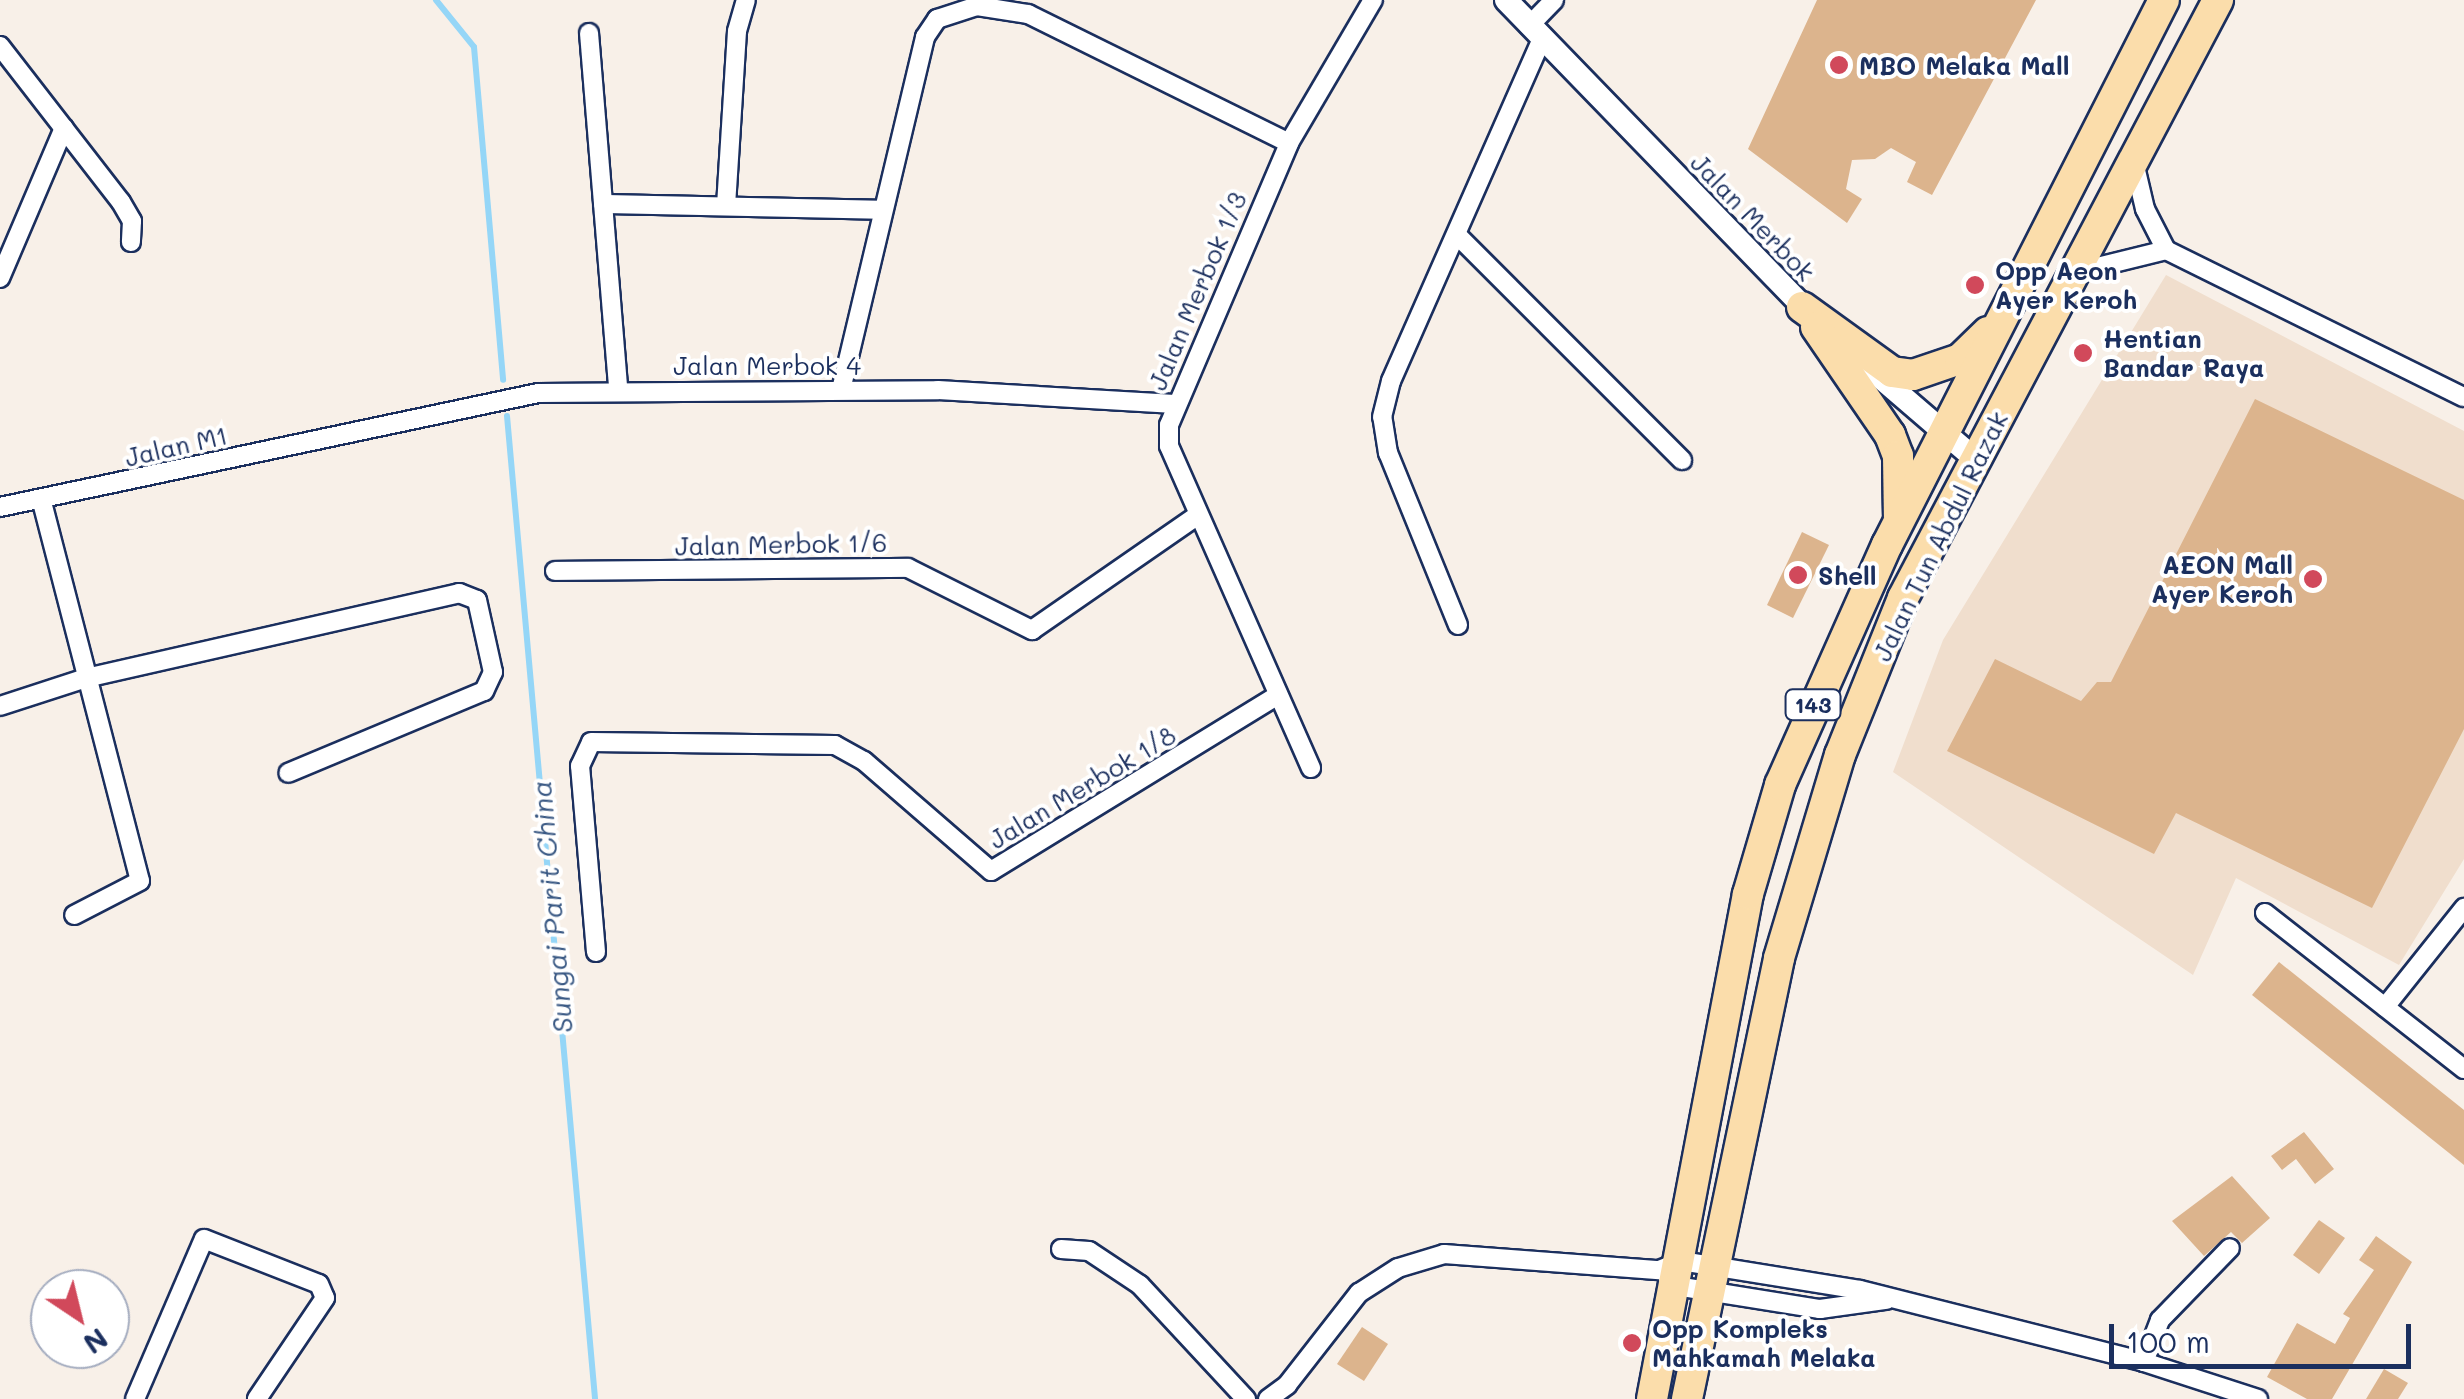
<!DOCTYPE html>
<html>
<head>
<meta charset="utf-8">
<style>
	body { margin:0 }
	#map { position:relative; width:2464px; height:1399px; overflow:hidden; background:#f8f0e8; font-family:Mali,sans-serif }
	div>[style] { position:absolute }
	.built>* { inset:0; background:#f0decd }
	.stream>* { height:6px; margin:-3px; padding:0 3px; transform-origin:3px; border-radius:3px; background:#95d6f7 }
	.building>* { inset:0; background:#dcb48d }
	.roads { filter:drop-shadow(2px 0 #1b2f5e) drop-shadow(-2px 0 #1b2f5e) drop-shadow(0 2px #1b2f5e) drop-shadow(0 -2px #1b2f5e) }
	.minor>* { height:18px; margin:-9px; padding:0 9px; transform-origin:9px; border-radius:9px; background:#fff }
	.tertiary>* { height:22px; margin:-11px; padding:0 11px; transform-origin:11px; border-radius:11px; background:#fff }
	.trunk>* { height:30px; margin:-15px; padding:0 15px; transform-origin:15px; border-radius:15px; background:#fbddab }
	.dots>* { width:28px; height:28px; translate:-50% -50%; box-sizing:border-box; border:5px solid #fff; border-radius:50% }
	span { translate:-50% -50%; white-space:nowrap; text-align:center; line-height:1.15; -webkit-text-stroke:8px #fff; paint-order:stroke }
	.shield-label span { padding:2px 8px; background:#fff; border:2px solid; border-radius:8px; -webkit-text-stroke-width:0 }
	.shield-label { font-size:22px; color:#1b2f5e; font-weight:700 }
	.poi-label { font-size:25px; color:#1b2f5e; font-weight:700 }
	.left { translate:0 -50%; text-align:left }
	.right { translate:-100% -50%; text-align:right }
	.street-label { font-size:25px; color:#1b2f5e }
	.water-label { font-size:28px; color:#3a5984; font-style:italic }
	.north { position:absolute; left:30px; top:1269px; width:100px; height:100px; box-sizing:border-box; background:#fff; border:2px solid #a4acbf; border-radius:50%; rotate:145deg; font-size:28px; font-weight:700; line-height:40px; text-align:center; color:#1b2f5e }
	.north::after { content:''; display:block; margin:auto; width:35px; height:45px; background:#d1495b; clip-path:polygon(50% 0,100% 100%,50% 72%,0 100%) }
	.scale { position:absolute; left:2109px; top:1324px; width:302px; height:45px; box-sizing:border-box; border:5px solid #1b2f5e; border-top:0; padding-left:12px; font-size:30px; line-height:35px; white-space:nowrap; color:#1b2f5e; -webkit-text-stroke:8px #fff; paint-order:stroke }
</style>
</head>
<body>
<div id="map">
	<div class="built">
		<div style="clip-path:polygon(2166px 275px,2464px 431px,2464px 859px,2399px 965px,2236px 878px,2193px 975px,1893px 772px,1943px 640px)"></div>
	</div>
	<div class="stream">
		<div style="left:436px;top:0;width:60px;rotate:51deg"></div>
		<div style="left:474px;top:47px;width:334px;rotate:85deg"></div>
		<div style="left:507px;top:416px;width:987px;rotate:84.88deg"></div>
	</div>
	<div class="building">
		<div style="clip-path:polygon(1817px 0,2036px 0,1932px 195px,1907px 182px,1916px 162px,1891px 148px,1875px 159px,1852px 160px,1846px 189px,1862px 199px,1847px 223px,1748px 149px)"></div>
		<div style="clip-path:polygon(2255px 399px,2464px 500px,2464px 729px,2372px 908px,2176px 813px,2154px 854px,1947px 751px,1995px 659px,2081px 701px,2097px 682px,2111px 682px)"></div>
		<div style="clip-path:polygon(1802px 532px,1829px 545px,1793px 618px,1767px 605px)"></div>
		<div style="clip-path:polygon(2279px 962px,2464px 1110px,2464px 1165px,2252px 995px)"></div>
		<div style="clip-path:polygon(2304px 1132px,2334px 1169px,2315px 1184px,2296px 1159px,2282px 1170px,2271px 1156px)"></div>
		<div style="clip-path:polygon(2232px 1176px,2270px 1218px,2242px 1243px,2231px 1232px,2204px 1256px,2172px 1221px)"></div>
		<div style="clip-path:polygon(2319px 1220px,2345px 1238px,2319px 1274px,2293px 1255px)"></div>
		<div style="clip-path:polygon(2376px 1236px,2412px 1262px,2332px 1399px,2307px 1399px,2267px 1377px,2297px 1323px,2335px 1344px,2350px 1318px,2343px 1314px,2374px 1270px,2359px 1260px)"></div>
		<div style="clip-path:polygon(1362px 1327px,1388px 1344px,1364px 1381px,1337px 1364px)"></div>
		<div style="clip-path:polygon(2384px 1369px,2408px 1383px,2398px 1399px,2366px 1399px)"></div>
	</div>
	<div class="roads">
		<div class="minor">
			<div style="left:1529px;top:26px;width:36px;rotate:-46deg"></div>
			<div style="left:589px;top:33px;width:357px;rotate:85.3deg"></div>
			<div style="left:0;top:46px;width:197px;rotate:52.2deg"></div>
			<div style="left:121px;top:202px;width:22px;rotate:60deg"></div>
			<div style="left:132px;top:221px;width:21px;rotate:93deg"></div>
			<div style="left:2134px;top:162px;width:48px;rotate:76.8deg"></div>
			<div style="left:2145px;top:209px;width:46px;rotate:62.9deg"></div>
			<div style="left:603px;top:204px;width:279px;rotate:1.2deg"></div>
			<div style="left:726px;top:206px;width:175px;rotate:-86.4deg"></div>
			<div style="left:737px;top:31px;width:32px;rotate:-74deg"></div>
			<div style="left:1458px;top:236px;width:317px;rotate:45deg"></div>
			<div style="left:2077px;top:272px;width:92px;rotate:-13.9deg"></div>
			<div style="left:2166px;top:250px;width:332px;rotate:26.3deg"></div>
			<div style="left:0;top:278px;width:163px;rotate:-66.9deg"></div>
			<div style="left:841px;top:390px;width:363px;rotate:-76.6deg"></div>
			<div style="left:925px;top:37px;width:22px;rotate:-56deg"></div>
			<div style="left:937px;top:19px;width:42px;rotate:-18deg"></div>
			<div style="left:977px;top:6px;width:52px;rotate:8.9deg"></div>
			<div style="left:1028px;top:14px;width:291px;rotate:26.3deg"></div>
			<div style="left:42px;top:502px;width:391px;rotate:75.5deg"></div>
			<div style="left:140px;top:881px;width:74px;rotate:152.7deg"></div>
			<div style="left:0;top:507px;width:550px;rotate:-11.96deg"></div>
			<div style="left:538px;top:393px;width:400px;rotate:-0.4deg"></div>
			<div style="left:938px;top:390px;width:237px;rotate:3.4deg"></div>
			<div style="left:555px;top:571px;width:353px;rotate:-0.5deg"></div>
			<div style="left:908px;top:568px;width:139px;rotate:26.6deg"></div>
			<div style="left:1032px;top:630px;width:202px;rotate:-34.7deg"></div>
			<div style="left:1458px;top:625px;width:186px;rotate:-112.1deg"></div>
			<div style="left:1388px;top:453px;width:36px;rotate:-99deg"></div>
			<div style="left:1382px;top:417px;width:37px;rotate:-76deg"></div>
			<div style="left:1391px;top:381px;width:374px;rotate:-66.2deg"></div>
			<div style="left:0;top:706px;width:90px;rotate:-18deg"></div>
			<div style="left:86px;top:678px;width:383px;rotate:-12.8deg"></div>
			<div style="left:459px;top:593px;width:19px;rotate:21deg"></div>
			<div style="left:477px;top:600px;width:74px;rotate:77.5deg"></div>
			<div style="left:493px;top:672px;width:21px;rotate:115deg"></div>
			<div style="left:484px;top:691px;width:212px;rotate:157.3deg"></div>
			<div style="left:1311px;top:768px;width:352px;rotate:-113.8deg"></div>
			<div style="left:1169px;top:446px;width:21px;rotate:-90deg"></div>
			<div style="left:1169px;top:425px;width:306px;rotate:-66.9deg"></div>
			<div style="left:1289px;top:143px;width:166px;rotate:-59.6deg"></div>
			<div style="left:2265px;top:913px;width:253px;rotate:38.1deg"></div>
			<div style="left:596px;top:952px;width:187px;rotate:-94.9deg"></div>
			<div style="left:580px;top:766px;width:26px;rotate:-65deg"></div>
			<div style="left:591px;top:742px;width:244px;rotate:0.7deg"></div>
			<div style="left:835px;top:745px;width:33px;rotate:29deg"></div>
			<div style="left:864px;top:761px;width:168px;rotate:40.9deg"></div>
			<div style="left:991px;top:871px;width:337px;rotate:-31.5deg"></div>
			<div style="left:2385px;top:1007px;width:127px;rotate:-51.4deg"></div>
			<div style="left:1061px;top:1249px;width:28px;rotate:4deg"></div>
			<div style="left:1089px;top:1251px;width:61px;rotate:33.7deg"></div>
			<div style="left:1140px;top:1285px;width:156px;rotate:47.1deg"></div>
			<div style="left:1668px;top:1279px;width:11px;rotate:41deg"></div>
			<div style="left:1676px;top:1286px;width:146px;rotate:9.1deg"></div>
			<div style="left:1820px;top:1309px;width:67px;rotate:-7.8deg"></div>
			<div style="left:2144px;top:1362px;width:45px;rotate:-69.1deg"></div>
			<div style="left:2160px;top:1320px;width:100px;rotate:-45.8deg"></div>
			<div style="left:135px;top:1399px;width:174px;rotate:-66.7deg"></div>
			<div style="left:204px;top:1239px;width:123px;rotate:21.4deg"></div>
			<div style="left:319px;top:1284px;width:15px;rotate:67deg"></div>
			<div style="left:325px;top:1298px;width:122px;rotate:124deg"></div>
			<div style="left:1268px;top:1399px;width:24px;rotate:-36deg"></div>
			<div style="left:1287px;top:1385px;width:117px;rotate:-52deg"></div>
			<div style="left:1359px;top:1293px;width:46px;rotate:-32.7deg"></div>
			<div style="left:1398px;top:1268px;width:48px;rotate:-16.9deg"></div>
			<div style="left:1444px;top:1254px;width:216px;rotate:4.3deg"></div>
			<div style="left:1659px;top:1270px;width:24px;rotate:-22deg"></div>
			<div style="left:1681px;top:1261px;width:181px;rotate:9.2deg"></div>
			<div style="left:1860px;top:1290px;width:293px;rotate:14.2deg"></div>
			<div style="left:2144px;top:1362px;width:120px;rotate:18deg"></div>
		</div>
		<div class="tertiary">
			<div style="left:1506px;top:0;width:443px;rotate:45.9deg"></div>
			<div style="left:1867px;top:366px;width:143px;rotate:40.7deg"></div>
		</div>
		<div class="trunk">
			<div style="left:1802px;top:307px;width:111px;rotate:35.8deg"></div>
			<div style="left:1892px;top:372px;width:21px;rotate:8deg"></div>
			<div style="left:1913px;top:375px;width:50px;rotate:-18.8deg"></div>
			<div style="left:1960px;top:359px;width:39px;rotate:-44deg"></div>
			<div style="left:1816px;top:327px;width:131px;rotate:55.6deg"></div>
			<div style="left:1890px;top:435px;width:22px;rotate:69deg"></div>
			<div style="left:1898px;top:456px;width:61px;rotate:89.1deg"></div>
			<div style="left:1652px;top:1399px;width:514px;rotate:-79.24deg"></div>
			<div style="left:1748px;top:894px;width:114px;rotate:-73.6deg"></div>
			<div style="left:1780px;top:785px;width:263px;rotate:-66deg"></div>
			<div style="left:1887px;top:545px;width:611px;rotate:-63.06deg"></div>
			<div style="left:1687px;top:1399px;width:450px;rotate:-78.2deg"></div>
			<div style="left:1779px;top:958px;width:212px;rotate:-73.3deg"></div>
			<div style="left:1840px;top:755px;width:169px;rotate:-68.1deg"></div>
			<div style="left:1903px;top:598px;width:676px;rotate:-62.22deg"></div>
		</div>
	</div>
	<div class="dots">
		<div style="left:1839px;top:65px;background:#d1495b"></div>
		<div style="left:1975px;top:285px;background:#d1495b"></div>
		<div style="left:2083px;top:353px;background:#d1495b"></div>
		<div style="left:1798px;top:575px;background:#d1495b"></div>
		<div style="left:2313px;top:579px;background:#d1495b"></div>
		<div style="left:1632px;top:1343px;background:#d1495b"></div>
	</div>
	<div class="shield-label">
		<span style="left:1813px;top:705px">143</span>
	</div>
	<div class="poi-label">
		<span class="left" style="left:1859px;top:65px">MBO Melaka Mall</span>
		<span class="left" style="left:1995px;top:285px">Opp Aeon<br>Ayer Keroh</span>
		<span class="left" style="left:2103px;top:353px">Hentian<br>Bandar Raya</span>
		<span class="right" style="left:2293px;top:579px">AEON Mall<br>Ayer Keroh</span>
		<span class="left" style="left:1818px;top:575px">Shell</span>
		<span class="left" style="left:1652px;top:1343px">Opp Kompleks<br>Mahkamah Melaka</span>
	</div>
	<div class="street-label">
		<span style="left:1753px;top:217px;rotate:46deg">Jalan Merbok</span>
		<span style="left:1197px;top:291px;rotate:-67deg">Jalan Merbok 1/3</span>
		<span style="left:767px;top:365px">Jalan Merbok 4</span>
		<span style="left:176px;top:446px;rotate:-13deg">Jalan M1</span>
		<span style="left:1940px;top:536px;rotate:-64deg">Jalan Tun Abdul Razak</span>
		<span style="left:781px;top:544px;rotate:-1deg">Jalan Merbok 1/6</span>
		<span style="left:1082px;top:787px;rotate:-31deg">Jalan Merbok 1/8</span>
	</div>
	<div class="water-label">
		<span style="left:551px;top:907px;rotate:-95deg">Sungai Parit China</span>
	</div>
	<div class="north">N</div>
	<div class="scale">100 m</div>
</div>
</body>
</html>
